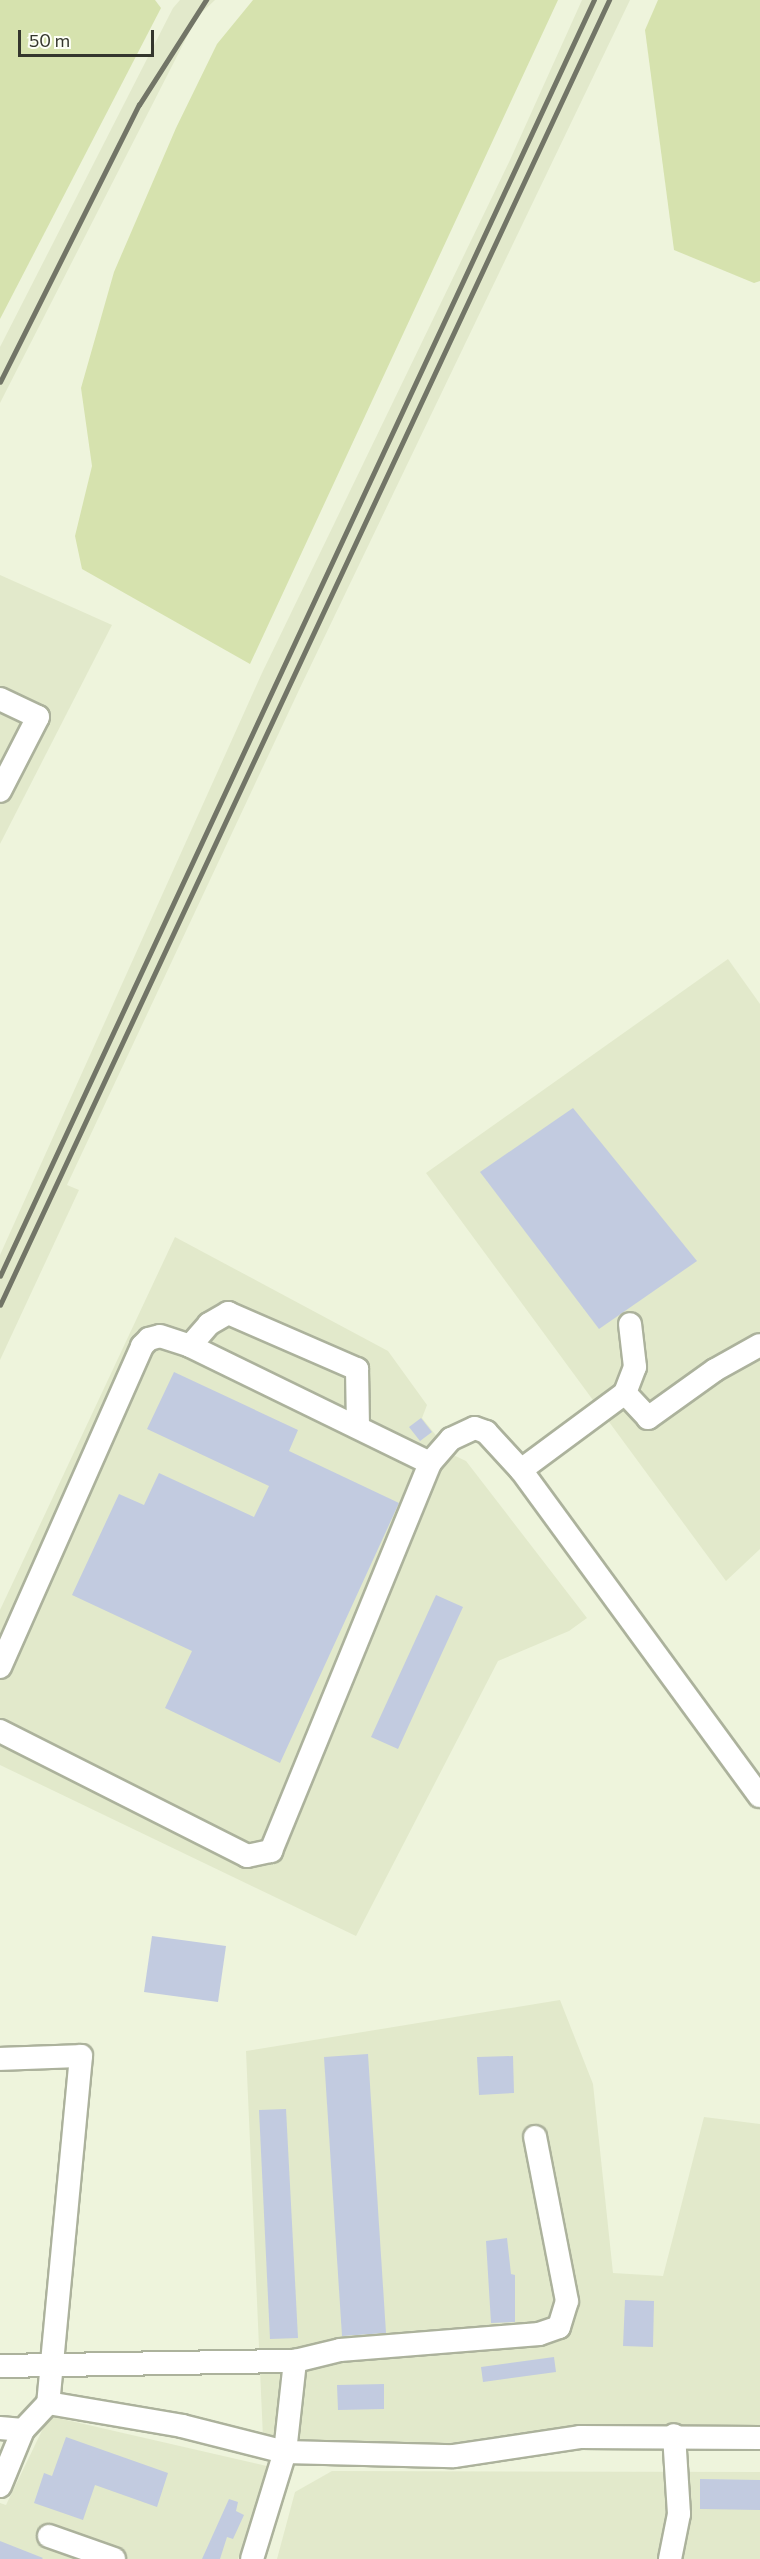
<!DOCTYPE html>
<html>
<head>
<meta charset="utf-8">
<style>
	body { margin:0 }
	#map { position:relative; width:760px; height:2559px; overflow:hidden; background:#eef4dc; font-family:Commissioner,sans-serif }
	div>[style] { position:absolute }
	.built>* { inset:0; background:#e2e9cb }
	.green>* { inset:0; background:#d6e2ae }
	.building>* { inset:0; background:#c2cbe0 }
	.roads { filter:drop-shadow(2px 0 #acb29c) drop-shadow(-2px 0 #acb29c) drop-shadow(0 2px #acb29c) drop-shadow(0 -2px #acb29c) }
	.minor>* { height:22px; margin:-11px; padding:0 11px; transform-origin:11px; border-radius:11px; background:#fff }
	.rail>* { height:4.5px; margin:-2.25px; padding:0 2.25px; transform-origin:2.25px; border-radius:2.25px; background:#727567 }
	span { translate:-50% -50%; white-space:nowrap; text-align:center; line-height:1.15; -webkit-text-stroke:4.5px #fdfff6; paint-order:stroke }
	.scale { position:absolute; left:18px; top:30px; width:136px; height:27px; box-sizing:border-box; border:3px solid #34362d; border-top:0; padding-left:8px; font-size:18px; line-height:21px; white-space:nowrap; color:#34362d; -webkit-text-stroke:4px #fdfff6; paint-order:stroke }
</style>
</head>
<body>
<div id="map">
	<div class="built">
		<div style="clip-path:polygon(180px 0,215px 0,197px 17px,0 403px,0 347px,173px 8px)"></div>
		<div style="clip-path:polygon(582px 0,630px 0,299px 690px,67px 1185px,79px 1190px,0 1360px,0 1255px,262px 673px,510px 160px)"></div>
		<div style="clip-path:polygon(0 575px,112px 625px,0 844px)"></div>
		<div style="clip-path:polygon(728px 959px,760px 1004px,760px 1549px,726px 1581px,426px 1173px)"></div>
		<div style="clip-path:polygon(175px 1237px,388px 1351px,427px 1405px,422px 1418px,451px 1454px,466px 1461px,587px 1618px,569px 1631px,498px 1661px,356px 1936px,0 1765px,0 1610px)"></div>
		<div style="clip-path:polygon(560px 2000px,593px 2084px,613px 2273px,663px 2276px,704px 2117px,760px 2124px,760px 2430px,587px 2425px,442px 2444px,263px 2438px,246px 2051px)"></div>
		<div style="clip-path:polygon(49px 2416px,271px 2467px,238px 2559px,0 2559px,0 2503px,6px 2505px)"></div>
		<div style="clip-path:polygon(332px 2471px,760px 2472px,760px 2559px,277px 2559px,295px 2492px)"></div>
	</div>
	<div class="green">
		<div style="clip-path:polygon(0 0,155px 0,161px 8px,0 319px)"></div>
		<div style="clip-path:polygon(253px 0,558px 0,250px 664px,82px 569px,75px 536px,92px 466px,81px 388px,114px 272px,176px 128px,217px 44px)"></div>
		<div style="clip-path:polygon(658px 0,760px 0,760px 281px,754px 283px,674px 250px,645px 30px)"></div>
	</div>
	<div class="building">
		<div style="clip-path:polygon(573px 1108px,697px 1261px,599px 1329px,480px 1172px)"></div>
		<div style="clip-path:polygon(174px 1372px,298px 1430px,289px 1451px,399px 1503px,280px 1763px,165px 1708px,192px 1651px,72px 1595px,119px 1494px,144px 1505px,159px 1473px,254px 1517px,269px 1486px,147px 1429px)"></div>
		<div style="clip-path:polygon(421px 1418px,432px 1432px,420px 1441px,409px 1427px)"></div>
		<div style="clip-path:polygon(436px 1595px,463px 1607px,398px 1749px,371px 1737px)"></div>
		<div style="clip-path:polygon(152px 1936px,226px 1946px,218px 2002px,144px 1992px)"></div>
		<div style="clip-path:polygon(368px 2054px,386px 2333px,342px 2336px,324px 2057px)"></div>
		<div style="clip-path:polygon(513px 2056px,514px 2093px,479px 2095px,477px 2057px)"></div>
		<div style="clip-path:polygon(286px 2109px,298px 2338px,270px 2339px,259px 2110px)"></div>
		<div style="clip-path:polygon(507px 2238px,511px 2274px,515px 2275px,515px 2322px,491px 2323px,486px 2241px)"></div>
		<div style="clip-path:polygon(625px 2300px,654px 2301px,653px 2347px,623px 2346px)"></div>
		<div style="clip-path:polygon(554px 2357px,556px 2372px,483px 2382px,481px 2367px)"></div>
		<div style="clip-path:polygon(384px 2384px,384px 2409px,338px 2410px,337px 2385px)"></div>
		<div style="clip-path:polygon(66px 2437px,168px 2473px,157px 2507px,95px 2485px,83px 2520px,34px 2503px,44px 2473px,52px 2476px)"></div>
		<div style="clip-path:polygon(700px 2479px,760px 2480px,760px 2510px,700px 2509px)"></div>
		<div style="clip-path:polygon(229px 2499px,238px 2502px,236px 2511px,244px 2515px,233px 2539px,227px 2537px,220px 2559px,202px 2559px)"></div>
		<div style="clip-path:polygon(0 2541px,43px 2558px,42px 2559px,0 2559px)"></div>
	</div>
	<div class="roads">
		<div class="minor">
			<div style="left:0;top:699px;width:42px;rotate:25.3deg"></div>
			<div style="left:38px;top:717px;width:83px;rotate:117.2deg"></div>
			<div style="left:190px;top:1346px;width:29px;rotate:-49deg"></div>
			<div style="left:209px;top:1324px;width:22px;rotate:-30deg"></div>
			<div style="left:228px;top:1313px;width:141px;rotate:23.5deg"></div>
			<div style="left:357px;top:1369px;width:58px;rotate:89deg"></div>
			<div style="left:625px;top:1393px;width:28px;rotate:-69deg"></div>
			<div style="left:635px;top:1367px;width:43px;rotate:-96.6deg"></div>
			<div style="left:521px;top:1470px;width:129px;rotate:-36.5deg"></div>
			<div style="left:625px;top:1393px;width:34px;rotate:47deg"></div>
			<div style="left:648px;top:1418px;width:82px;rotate:-35.6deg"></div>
			<div style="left:715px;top:1370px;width:51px;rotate:-29.1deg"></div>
			<div style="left:0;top:1667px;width:351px;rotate:-66.1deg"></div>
			<div style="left:142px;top:1346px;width:10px;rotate:-45deg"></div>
			<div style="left:149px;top:1339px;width:11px;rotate:-15deg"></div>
			<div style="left:160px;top:1336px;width:32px;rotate:18deg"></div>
			<div style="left:190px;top:1346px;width:267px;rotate:26deg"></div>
			<div style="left:0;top:1731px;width:277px;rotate:26.8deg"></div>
			<div style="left:247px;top:1856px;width:25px;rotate:-12deg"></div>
			<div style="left:271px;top:1851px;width:419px;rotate:-67.7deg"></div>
			<div style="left:430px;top:1463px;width:32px;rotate:-49deg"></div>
			<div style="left:451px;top:1439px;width:26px;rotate:-25deg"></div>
			<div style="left:475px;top:1428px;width:12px;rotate:20deg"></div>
			<div style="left:486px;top:1432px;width:52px;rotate:47.4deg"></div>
			<div style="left:521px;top:1470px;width:404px;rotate:53.8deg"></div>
			<div style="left:0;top:2059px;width:81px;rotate:-2.1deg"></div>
			<div style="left:81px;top:2056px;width:349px;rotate:95.4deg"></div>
			<div style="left:48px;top:2403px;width:136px;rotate:9.7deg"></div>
			<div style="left:182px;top:2426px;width:106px;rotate:14.2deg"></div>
			<div style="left:285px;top:2452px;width:169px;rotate:1.4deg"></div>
			<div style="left:454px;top:2456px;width:127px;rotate:-8.6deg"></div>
			<div style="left:580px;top:2437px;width:180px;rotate:0.3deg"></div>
			<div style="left:0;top:2366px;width:295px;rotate:-1deg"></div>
			<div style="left:0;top:2428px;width:23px;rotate:5deg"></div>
			<div style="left:0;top:2486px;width:61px;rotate:-67.7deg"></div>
			<div style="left:23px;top:2430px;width:37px;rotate:-47deg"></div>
			<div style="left:49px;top:2536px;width:69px;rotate:19.5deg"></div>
			<div style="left:252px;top:2559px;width:112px;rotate:-72.9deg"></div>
			<div style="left:285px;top:2452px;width:92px;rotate:-83.7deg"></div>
			<div style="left:295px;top:2361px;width:46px;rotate:-13.7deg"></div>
			<div style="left:340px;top:2350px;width:200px;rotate:-4.6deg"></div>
			<div style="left:539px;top:2334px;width:21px;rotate:-19deg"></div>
			<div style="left:559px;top:2327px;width:27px;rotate:-73deg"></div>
			<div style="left:567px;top:2301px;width:167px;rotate:-101deg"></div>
			<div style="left:670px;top:2559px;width:46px;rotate:-78.7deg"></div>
			<div style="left:679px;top:2514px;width:79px;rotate:-93.6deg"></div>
		</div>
	</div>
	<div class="rail">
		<div style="left:0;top:382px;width:310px;rotate:-63.4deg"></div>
		<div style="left:139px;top:105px;width:125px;rotate:-57.5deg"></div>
		<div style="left:0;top:1276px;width:1407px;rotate:-65.04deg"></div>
		<div style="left:0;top:1305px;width:1440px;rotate:-64.98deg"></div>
	</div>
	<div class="scale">50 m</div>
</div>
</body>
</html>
